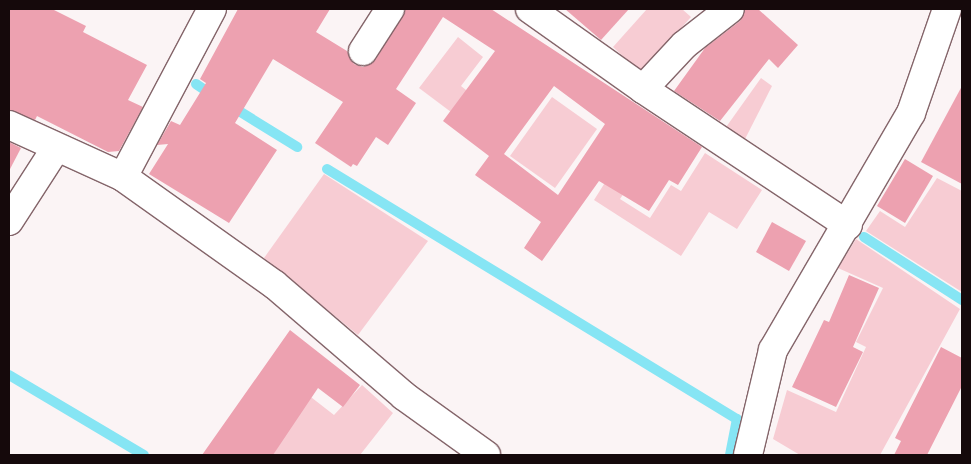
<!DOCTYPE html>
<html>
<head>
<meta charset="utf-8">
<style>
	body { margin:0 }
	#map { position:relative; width:971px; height:464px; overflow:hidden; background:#fbf4f5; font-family:"PT Sans Narrow",sans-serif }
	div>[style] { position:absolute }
	.green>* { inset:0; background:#f7ccd3 }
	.stream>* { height:10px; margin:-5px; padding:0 5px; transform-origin:5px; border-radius:5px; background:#86e5f4 }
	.building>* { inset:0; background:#eda1b0 }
	.roads { filter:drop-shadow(1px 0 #84656a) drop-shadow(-1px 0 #84656a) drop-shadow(0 1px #84656a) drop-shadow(0 -1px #84656a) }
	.minor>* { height:28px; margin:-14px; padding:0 14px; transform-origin:14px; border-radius:14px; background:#fff }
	span { translate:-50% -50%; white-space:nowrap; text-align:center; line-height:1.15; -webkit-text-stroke:4px #fff; paint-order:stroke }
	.frame { position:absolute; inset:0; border:10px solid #15090b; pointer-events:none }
</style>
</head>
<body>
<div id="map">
	<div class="green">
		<div style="clip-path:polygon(647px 9px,682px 9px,691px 17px,641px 73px,613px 47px)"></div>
		<div style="clip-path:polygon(458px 37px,483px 57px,461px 86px,471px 94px,455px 115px,419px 88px)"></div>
		<div style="clip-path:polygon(761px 78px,772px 86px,743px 143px,724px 130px)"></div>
		<div style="clip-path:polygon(552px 97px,597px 129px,555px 188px,510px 156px)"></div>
		<div style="clip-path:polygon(705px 153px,762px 190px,737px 229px,709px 212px,681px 256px,594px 200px,606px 181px,624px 193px,620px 199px,650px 218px,671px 185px,681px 191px)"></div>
		<div style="clip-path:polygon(324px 174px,428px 241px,358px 335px,264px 258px)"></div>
		<div style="clip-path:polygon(937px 178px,962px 191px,962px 292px,866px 231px,880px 211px,905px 227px)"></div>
		<div style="clip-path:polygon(856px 239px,960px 309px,880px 455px,800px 455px,773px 439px,787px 390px,836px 412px,866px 347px,856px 342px,883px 288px,838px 268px)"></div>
		<div style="clip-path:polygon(362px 385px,393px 413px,360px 455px,273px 455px,307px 394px,334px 415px)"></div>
	</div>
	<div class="stream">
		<div style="left:196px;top:84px;width:22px;rotate:34deg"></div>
		<div style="left:231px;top:106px;width:78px;rotate:31.8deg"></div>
		<div style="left:327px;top:169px;width:480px;rotate:31.4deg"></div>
		<div style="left:737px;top:419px;width:37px;rotate:101deg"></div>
		<div style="left:864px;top:237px;width:117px;rotate:32.7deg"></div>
		<div style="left:9px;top:375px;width:157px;rotate:30.7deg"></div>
	</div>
	<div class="building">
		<div style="clip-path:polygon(9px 9px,52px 9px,86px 26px,83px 32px,147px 65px,128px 100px,143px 107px,119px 151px,108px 152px,37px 116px,35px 120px,9px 110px)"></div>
		<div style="clip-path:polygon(evenodd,238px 9px,330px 9px,316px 32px,347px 51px,354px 64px,363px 67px,376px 59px,405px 9px,491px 9px,702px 147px,678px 185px,669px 180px,649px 211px,599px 181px,542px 261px,524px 248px,541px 222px,475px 175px,489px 156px,443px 121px,495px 51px,443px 17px,396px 89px,416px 103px,388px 145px,376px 137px,357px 166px,353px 164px,351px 167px,315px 143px,343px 102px,273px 59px,235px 123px,277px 150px,229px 223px,149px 174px,168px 144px,157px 145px,171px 121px,180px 125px,206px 83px,200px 79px,238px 9px,554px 86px,605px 124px,558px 195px,504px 154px,554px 86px)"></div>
		<div style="clip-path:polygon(565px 9px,629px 9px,601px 40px)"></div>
		<div style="clip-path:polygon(745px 9px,758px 9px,798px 45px,778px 68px,769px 59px,720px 121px,674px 91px,705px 48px,740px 21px)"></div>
		<div style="clip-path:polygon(962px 86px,962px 184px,921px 162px)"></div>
		<div style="clip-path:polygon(9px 142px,21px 148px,9px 171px)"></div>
		<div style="clip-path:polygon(905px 159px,933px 176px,905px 223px,877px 206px)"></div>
		<div style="clip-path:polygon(772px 222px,806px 241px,789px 271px,756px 252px)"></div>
		<div style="clip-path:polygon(849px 275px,879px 288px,853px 347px,863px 352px,836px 407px,792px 387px,824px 320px,829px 322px)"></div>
		<div style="clip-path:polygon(290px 330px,360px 385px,343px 407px,318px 388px,273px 455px,202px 455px)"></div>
		<div style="clip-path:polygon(941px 347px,962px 358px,962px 386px,927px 455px,894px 455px,901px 441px,895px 438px)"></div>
	</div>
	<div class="roads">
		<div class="minor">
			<div style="left:530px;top:9px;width:138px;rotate:35.3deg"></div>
			<div style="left:643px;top:89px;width:246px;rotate:33.6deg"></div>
			<div style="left:363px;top:51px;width:50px;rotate:-57.3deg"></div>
			<div style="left:643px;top:89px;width:60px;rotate:-47deg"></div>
			<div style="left:684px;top:45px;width:58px;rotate:-38deg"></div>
			<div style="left:9px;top:125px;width:125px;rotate:24.5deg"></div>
			<div style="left:123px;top:177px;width:186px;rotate:35.4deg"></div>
			<div style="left:275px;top:285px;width:170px;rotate:40.7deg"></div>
			<div style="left:404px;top:396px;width:101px;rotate:35.7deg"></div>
			<div style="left:123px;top:177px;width:190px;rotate:-62.1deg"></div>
			<div style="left:9px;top:221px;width:87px;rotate:-57.2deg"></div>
			<div style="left:748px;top:455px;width:108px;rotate:-76.6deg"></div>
			<div style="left:773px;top:350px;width:274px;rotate:-59.8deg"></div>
			<div style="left:911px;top:113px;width:110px;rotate:-70.9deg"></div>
		</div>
	</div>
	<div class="frame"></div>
</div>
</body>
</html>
